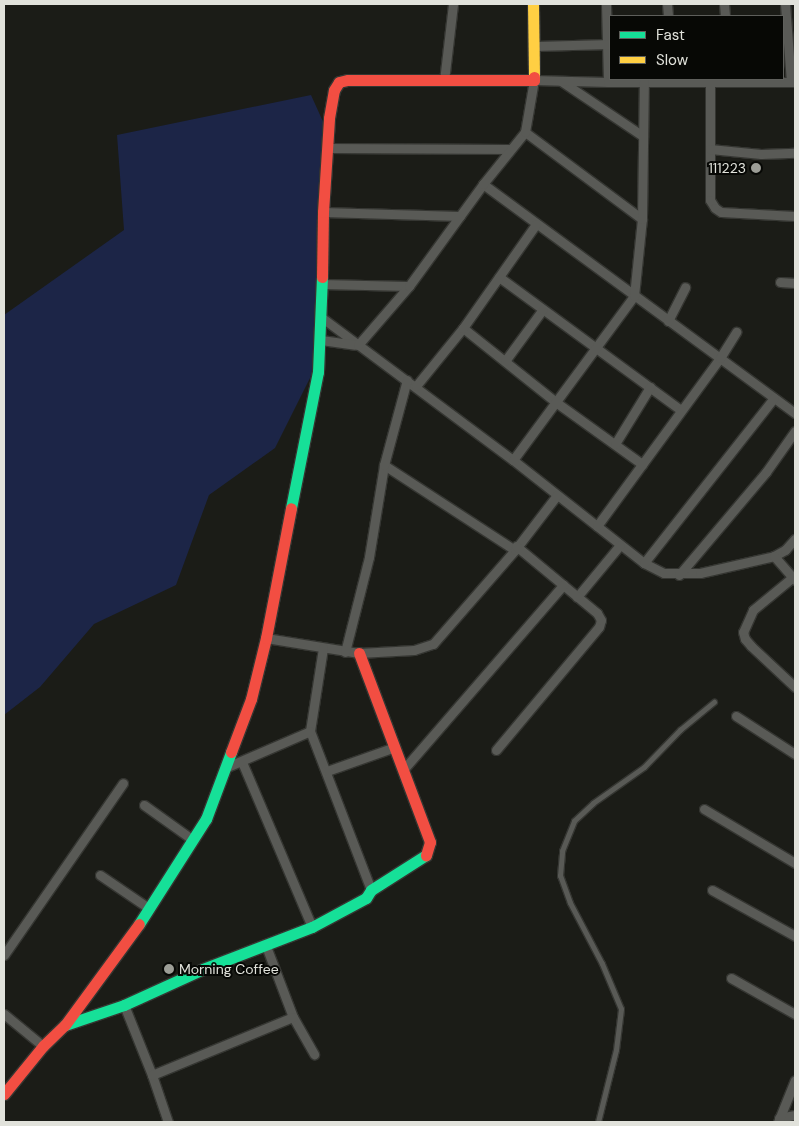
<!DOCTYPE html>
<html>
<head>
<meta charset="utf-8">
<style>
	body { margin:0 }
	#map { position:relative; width:799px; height:1126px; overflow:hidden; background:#1b1c17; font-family:"DM Sans",sans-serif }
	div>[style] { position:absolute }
	.green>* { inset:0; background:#1c2547 }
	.roads { filter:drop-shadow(1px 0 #353632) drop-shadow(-1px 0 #353632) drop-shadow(0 1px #353632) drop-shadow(0 -1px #353632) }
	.lane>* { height:4.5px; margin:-2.25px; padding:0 2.25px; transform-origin:2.25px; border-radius:2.25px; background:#595a56 }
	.street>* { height:9px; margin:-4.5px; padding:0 4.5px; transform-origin:4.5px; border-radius:4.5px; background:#595a56 }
	.fast>* { height:11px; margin:-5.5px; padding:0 5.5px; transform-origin:5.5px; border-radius:5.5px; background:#16e098 }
	.slow>* { height:11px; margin:-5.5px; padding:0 5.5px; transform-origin:5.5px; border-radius:5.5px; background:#ffcf43 }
	.jam>* { height:11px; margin:-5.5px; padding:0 5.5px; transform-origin:5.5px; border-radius:5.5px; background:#f24e42 }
	.dots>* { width:14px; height:14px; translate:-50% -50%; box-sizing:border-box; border:2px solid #070805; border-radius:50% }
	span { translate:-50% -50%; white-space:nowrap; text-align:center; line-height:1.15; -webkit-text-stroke:4px #070805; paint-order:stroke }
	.poi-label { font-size:14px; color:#e1e2db }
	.right { translate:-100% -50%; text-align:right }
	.left { translate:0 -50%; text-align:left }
	.frame { position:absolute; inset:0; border:5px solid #e1e2db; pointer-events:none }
	.legend { position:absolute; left:609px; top:15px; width:175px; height:65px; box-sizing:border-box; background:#070805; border:1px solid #5e5f5b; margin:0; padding:6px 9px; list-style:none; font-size:15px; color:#e1e2db }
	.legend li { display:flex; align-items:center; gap:10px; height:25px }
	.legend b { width:25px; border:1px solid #5e5f5b }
</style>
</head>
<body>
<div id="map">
	<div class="green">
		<div style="clip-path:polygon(311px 95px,334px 146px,321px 356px,275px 448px,209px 495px,176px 585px,94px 624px,40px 687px,4px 715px,4px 315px,124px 230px,117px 135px)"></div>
	</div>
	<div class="roads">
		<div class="lane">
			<div style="left:598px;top:1122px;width:74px;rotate:-76deg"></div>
			<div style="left:616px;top:1050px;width:41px;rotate:-83deg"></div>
			<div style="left:621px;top:1009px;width:49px;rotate:-112.9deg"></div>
			<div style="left:602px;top:964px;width:69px;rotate:-117.7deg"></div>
			<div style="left:570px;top:903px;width:29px;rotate:-110deg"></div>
			<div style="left:560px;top:876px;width:25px;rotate:-85deg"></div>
			<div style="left:562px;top:851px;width:32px;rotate:-68deg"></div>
			<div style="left:574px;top:821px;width:26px;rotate:-43deg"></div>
			<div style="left:593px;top:803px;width:62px;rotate:-35.2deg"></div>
			<div style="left:644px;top:767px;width:52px;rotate:-45.8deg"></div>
			<div style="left:680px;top:730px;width:44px;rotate:-39.5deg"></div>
		</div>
		<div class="street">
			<div style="left:606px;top:4px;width:78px;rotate:88.5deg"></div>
			<div style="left:667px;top:4px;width:12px;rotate:85deg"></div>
			<div style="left:724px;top:4px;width:12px;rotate:85deg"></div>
			<div style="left:785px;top:4px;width:78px;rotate:85.6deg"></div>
			<div style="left:535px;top:46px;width:75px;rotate:-1.5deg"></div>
			<div style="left:444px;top:81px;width:78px;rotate:-83.3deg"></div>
			<div style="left:561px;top:81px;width:99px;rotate:33.9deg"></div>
			<div style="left:710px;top:82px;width:118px;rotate:90deg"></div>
			<div style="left:710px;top:200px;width:9px;rotate:58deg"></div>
			<div style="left:715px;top:208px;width:7px;rotate:34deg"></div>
			<div style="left:721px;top:212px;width:74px;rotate:3.1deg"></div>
			<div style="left:525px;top:132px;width:146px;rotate:36.6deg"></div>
			<div style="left:327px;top:148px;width:183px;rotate:0.3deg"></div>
			<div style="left:710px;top:149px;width:51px;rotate:5.6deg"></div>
			<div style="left:761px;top:154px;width:34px;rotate:-2deg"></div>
			<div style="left:483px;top:184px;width:387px;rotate:36.3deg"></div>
			<div style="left:323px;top:212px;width:137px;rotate:1.7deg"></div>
			<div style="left:499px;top:277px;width:225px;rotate:36.2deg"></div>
			<div style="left:780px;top:282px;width:15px;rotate:4deg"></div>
			<div style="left:321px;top:284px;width:88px;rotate:1.3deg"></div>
			<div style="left:321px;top:317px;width:239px;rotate:36.7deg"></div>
			<div style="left:513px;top:460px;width:167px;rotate:38.2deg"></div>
			<div style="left:644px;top:563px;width:22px;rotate:27deg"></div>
			<div style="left:664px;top:573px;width:36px"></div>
			<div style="left:700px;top:573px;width:76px;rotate:-12.9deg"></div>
			<div style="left:774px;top:556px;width:13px;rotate:-29deg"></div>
			<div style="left:785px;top:550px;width:15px;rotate:-48deg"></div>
			<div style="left:668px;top:321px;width:38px;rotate:-63deg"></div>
			<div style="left:463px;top:328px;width:120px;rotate:38.6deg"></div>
			<div style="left:557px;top:403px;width:105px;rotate:35.7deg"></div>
			<div style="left:321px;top:340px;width:34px;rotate:8deg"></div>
			<div style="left:358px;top:345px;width:78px;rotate:-49.2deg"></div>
			<div style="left:409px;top:286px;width:126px;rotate:-54deg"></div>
			<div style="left:483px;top:184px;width:67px;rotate:-51.1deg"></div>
			<div style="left:525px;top:132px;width:53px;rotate:-80.2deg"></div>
			<div style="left:534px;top:80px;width:74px;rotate:1.5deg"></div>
			<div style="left:608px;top:82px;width:187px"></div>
			<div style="left:505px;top:361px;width:64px;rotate:-53.8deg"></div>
			<div style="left:416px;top:386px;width:75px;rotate:-51deg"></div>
			<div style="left:463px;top:328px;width:127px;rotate:-54.9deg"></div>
			<div style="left:615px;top:444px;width:67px;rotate:-58.4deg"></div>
			<div style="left:513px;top:460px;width:204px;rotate:-53.6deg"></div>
			<div style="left:634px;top:296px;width:77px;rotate:-84.1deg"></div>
			<div style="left:642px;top:219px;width:137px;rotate:-89.2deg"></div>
			<div style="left:384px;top:465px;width:156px;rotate:33deg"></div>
			<div style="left:597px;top:526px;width:208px;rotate:-53.8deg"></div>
			<div style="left:720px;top:358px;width:31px;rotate:-58deg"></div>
			<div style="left:774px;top:556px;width:32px;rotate:49deg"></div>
			<div style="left:644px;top:563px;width:210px;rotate:-51.8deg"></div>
			<div style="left:679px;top:575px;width:135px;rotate:-49.8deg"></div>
			<div style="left:766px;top:472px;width:50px;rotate:-54.7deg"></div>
			<div style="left:793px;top:577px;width:52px;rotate:140.5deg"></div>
			<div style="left:753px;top:610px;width:24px;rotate:114deg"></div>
			<div style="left:743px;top:632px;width:7px;rotate:74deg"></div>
			<div style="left:745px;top:639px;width:9px;rotate:49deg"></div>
			<div style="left:751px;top:646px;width:60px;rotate:43deg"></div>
			<div style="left:577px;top:597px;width:67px;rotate:-50.4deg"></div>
			<div style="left:266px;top:638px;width:94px;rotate:9.2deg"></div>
			<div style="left:359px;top:653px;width:55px;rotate:-3.1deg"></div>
			<div style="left:414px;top:650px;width:20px;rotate:-18deg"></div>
			<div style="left:433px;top:644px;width:125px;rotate:-48.9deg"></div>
			<div style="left:515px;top:550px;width:69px;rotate:-52.6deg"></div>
			<div style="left:323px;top:648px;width:84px;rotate:98.9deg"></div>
			<div style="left:310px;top:731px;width:170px;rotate:69deg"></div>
			<div style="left:345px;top:652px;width:98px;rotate:-75.8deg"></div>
			<div style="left:369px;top:557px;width:93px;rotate:-80.7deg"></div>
			<div style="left:384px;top:465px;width:88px;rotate:-74.9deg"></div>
			<div style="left:736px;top:716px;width:70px;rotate:32.8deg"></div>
			<div style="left:496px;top:750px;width:160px;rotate:-50.1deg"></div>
			<div style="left:599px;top:627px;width:7px;rotate:-74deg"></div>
			<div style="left:601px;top:620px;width:8px;rotate:-120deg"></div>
			<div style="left:597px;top:613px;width:105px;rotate:-140.4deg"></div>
			<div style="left:242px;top:762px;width:179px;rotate:67deg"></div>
			<div style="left:227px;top:767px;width:90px;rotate:-23.4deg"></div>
			<div style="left:403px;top:770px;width:245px;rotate:-49.1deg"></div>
			<div style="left:327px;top:771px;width:72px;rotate:-19.4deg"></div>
			<div style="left:144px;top:805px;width:60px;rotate:35.5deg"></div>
			<div style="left:704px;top:809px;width:106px;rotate:30.7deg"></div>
			<div style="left:100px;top:875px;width:60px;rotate:34.2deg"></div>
			<div style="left:712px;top:890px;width:95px;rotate:29deg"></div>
			<div style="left:266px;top:946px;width:76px;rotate:69.2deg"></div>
			<div style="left:293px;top:1017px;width:43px;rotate:60.4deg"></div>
			<div style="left:4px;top:955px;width:209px;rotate:-55.3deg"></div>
			<div style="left:731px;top:978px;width:73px;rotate:29.4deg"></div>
			<div style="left:124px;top:1005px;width:75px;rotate:68.2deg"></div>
			<div style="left:152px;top:1075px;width:50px;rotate:71.2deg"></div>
			<div style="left:4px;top:1014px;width:50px;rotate:39.4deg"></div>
			<div style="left:152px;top:1075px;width:152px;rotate:-22.4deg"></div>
			<div style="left:779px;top:1118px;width:16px;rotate:-11deg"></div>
			<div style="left:778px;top:1122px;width:45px;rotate:-68deg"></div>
		</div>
		<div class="fast">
			<div style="left:291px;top:508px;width:139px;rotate:-78.8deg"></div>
			<div style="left:318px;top:372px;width:95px;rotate:-87.6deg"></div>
			<div style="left:139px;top:924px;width:125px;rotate:-57.5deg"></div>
			<div style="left:206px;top:819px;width:72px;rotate:-69.5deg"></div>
			<div style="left:65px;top:1025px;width:62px;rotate:-18.7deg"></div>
			<div style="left:124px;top:1005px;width:87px;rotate:-24.5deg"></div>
			<div style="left:203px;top:969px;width:117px;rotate:-21.1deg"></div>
			<div style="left:312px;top:927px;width:61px;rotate:-28.2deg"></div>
			<div style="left:366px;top:898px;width:9px;rotate:-58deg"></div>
			<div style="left:371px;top:890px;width:65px;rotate:-32.5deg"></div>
		</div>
		<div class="slow">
			<div style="left:533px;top:4px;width:73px;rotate:89.2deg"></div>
		</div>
		<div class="jam">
			<div style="left:322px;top:277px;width:65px;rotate:-89.1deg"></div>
			<div style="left:323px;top:212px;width:94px;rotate:-86.3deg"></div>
			<div style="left:329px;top:118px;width:28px;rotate:-80deg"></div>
			<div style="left:334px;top:90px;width:9px;rotate:-58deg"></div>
			<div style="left:339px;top:82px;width:9px;rotate:-13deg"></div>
			<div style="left:348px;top:80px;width:186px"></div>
			<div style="left:534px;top:80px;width:3px;rotate:-90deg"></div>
			<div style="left:359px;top:653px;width:202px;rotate:69.4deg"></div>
			<div style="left:430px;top:842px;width:14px;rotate:107deg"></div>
			<div style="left:231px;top:752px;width:57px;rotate:-69.3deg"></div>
			<div style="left:251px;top:699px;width:63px;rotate:-76.2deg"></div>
			<div style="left:266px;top:638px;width:132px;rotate:-79.1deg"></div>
			<div style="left:4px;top:1094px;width:62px;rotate:-50.9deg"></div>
			<div style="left:43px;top:1046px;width:30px;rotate:-44deg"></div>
			<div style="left:65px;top:1025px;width:125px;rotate:-53.8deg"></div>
		</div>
	</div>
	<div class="dots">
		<div style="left:756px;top:168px;background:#9c9d96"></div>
		<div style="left:169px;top:969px;background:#9c9d96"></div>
	</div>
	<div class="poi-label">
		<span class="right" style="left:746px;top:168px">111223</span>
		<span class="left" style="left:179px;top:969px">Morning Coffee</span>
	</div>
	<div class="frame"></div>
	<ul class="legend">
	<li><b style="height:6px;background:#16e098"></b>Fast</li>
	<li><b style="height:6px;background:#ffcf43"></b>Slow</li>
	</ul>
</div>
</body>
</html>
